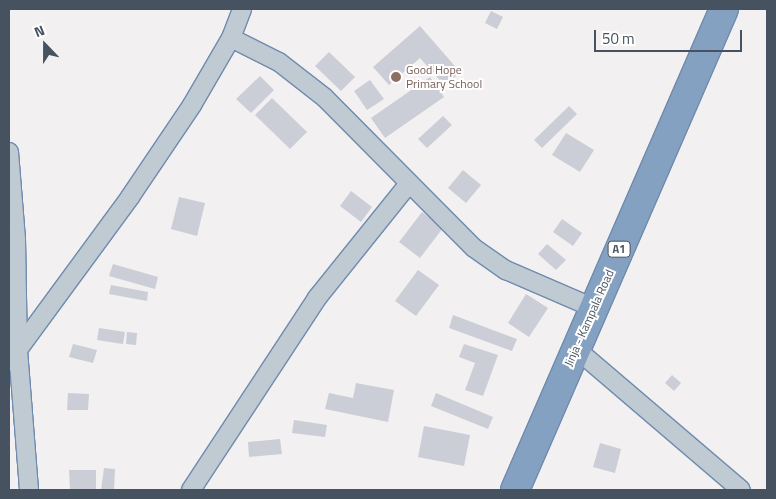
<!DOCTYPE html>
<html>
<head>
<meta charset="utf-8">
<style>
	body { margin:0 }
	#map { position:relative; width:776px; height:499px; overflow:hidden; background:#f2f0f0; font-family:"Titillium Web",sans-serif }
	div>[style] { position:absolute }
	.building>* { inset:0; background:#cbced6 }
	.roads { filter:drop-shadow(1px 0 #6f8bae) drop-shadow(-1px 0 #6f8bae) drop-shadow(0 1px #6f8bae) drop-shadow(0 -1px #6f8bae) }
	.street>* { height:18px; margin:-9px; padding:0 9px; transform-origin:9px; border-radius:9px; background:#bfcad3 }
	.highway>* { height:28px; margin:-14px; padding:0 14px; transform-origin:14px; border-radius:14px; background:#84a1c2 }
	.dots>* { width:14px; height:14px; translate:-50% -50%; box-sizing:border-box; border:2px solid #fff; border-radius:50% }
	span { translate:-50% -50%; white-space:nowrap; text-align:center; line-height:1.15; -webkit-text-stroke:4px #fff; paint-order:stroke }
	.shield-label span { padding:1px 4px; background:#fff; border:1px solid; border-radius:4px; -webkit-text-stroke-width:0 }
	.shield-label { font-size:11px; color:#46525f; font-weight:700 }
	.education-label { font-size:12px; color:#785e54 }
	.left { translate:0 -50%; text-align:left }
	.street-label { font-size:12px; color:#46525f }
	.frame { position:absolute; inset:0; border:10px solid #46525f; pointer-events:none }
	.north { position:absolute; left:20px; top:20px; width:50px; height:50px; -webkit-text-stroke:4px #fff; paint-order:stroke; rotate:338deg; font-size:14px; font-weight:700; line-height:20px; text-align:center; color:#46525f }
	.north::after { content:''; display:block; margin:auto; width:18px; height:22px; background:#46525f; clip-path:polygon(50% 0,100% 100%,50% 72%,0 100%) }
	.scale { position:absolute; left:594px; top:30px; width:148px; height:22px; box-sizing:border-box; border:2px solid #46525f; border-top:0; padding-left:6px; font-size:15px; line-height:18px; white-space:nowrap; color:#46525f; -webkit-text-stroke:4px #fff; paint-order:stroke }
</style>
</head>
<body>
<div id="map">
	<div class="building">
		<div style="clip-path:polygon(491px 11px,503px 17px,497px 29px,485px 23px)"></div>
		<div style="clip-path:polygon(420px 26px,460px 72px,445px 86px,420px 58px,389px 85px,373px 67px)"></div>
		<div style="clip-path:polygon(329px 52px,355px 77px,341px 91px,315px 66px)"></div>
		<div style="clip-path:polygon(260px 76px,274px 90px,251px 113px,236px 99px)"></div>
		<div style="clip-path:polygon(430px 77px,444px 97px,385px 138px,371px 118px)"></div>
		<div style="clip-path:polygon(370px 80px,384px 99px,367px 110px,354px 91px)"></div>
		<div style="clip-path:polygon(272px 98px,307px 132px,290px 149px,255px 115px)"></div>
		<div style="clip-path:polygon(569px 106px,577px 114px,542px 148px,534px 140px)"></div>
		<div style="clip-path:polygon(443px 116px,452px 125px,427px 148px,418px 139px)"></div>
		<div style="clip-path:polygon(566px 133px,594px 150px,580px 172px,552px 155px)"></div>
		<div style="clip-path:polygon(463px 170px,481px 185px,466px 203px,448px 188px)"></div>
		<div style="clip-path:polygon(351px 191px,372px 207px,361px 222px,340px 206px)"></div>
		<div style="clip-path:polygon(179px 197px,205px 203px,197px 236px,171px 229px)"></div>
		<div style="clip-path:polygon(422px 212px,443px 228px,420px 258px,399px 242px)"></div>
		<div style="clip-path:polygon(562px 219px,582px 233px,573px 246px,553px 232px)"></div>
		<div style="clip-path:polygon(547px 244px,566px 260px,556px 270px,538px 254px)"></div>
		<div style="clip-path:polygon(113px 264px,158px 277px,155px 289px,109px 276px)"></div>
		<div style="clip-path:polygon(418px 270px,439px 285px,416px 316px,395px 301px)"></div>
		<div style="clip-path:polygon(111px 285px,148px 292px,147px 301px,109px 294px)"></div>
		<div style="clip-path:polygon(526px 294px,548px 308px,529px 337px,508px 323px)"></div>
		<div style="clip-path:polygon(453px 315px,517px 339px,512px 351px,449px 328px)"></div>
		<div style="clip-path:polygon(99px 328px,125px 332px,123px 344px,97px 340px)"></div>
		<div style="clip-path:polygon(127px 332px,137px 333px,136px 345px,126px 344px)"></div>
		<div style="clip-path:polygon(73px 344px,97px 350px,93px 363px,69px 357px)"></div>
		<div style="clip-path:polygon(464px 344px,498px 355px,483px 396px,465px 390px,475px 363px,459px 357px)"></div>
		<div style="clip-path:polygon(672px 375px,681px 383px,674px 391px,665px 383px)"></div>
		<div style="clip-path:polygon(356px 383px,394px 390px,388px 422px,325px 409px,329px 393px,353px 398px)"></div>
		<div style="clip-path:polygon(68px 393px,89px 394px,88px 410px,67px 410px)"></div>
		<div style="clip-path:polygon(436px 393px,493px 417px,488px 429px,431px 406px)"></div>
		<div style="clip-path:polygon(294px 420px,327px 425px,325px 437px,292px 433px)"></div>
		<div style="clip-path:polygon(424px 426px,470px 435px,464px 466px,418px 457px)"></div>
		<div style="clip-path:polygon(280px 439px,282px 454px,249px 457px,248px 442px)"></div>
		<div style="clip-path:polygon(600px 443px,621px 449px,615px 473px,593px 467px)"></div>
		<div style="clip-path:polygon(104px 468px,115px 469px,114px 490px,101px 490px)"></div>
		<div style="clip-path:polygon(69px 470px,96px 470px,96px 490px,70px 490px)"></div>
	</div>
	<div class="roads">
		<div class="street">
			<div style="left:231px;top:38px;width:54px;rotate:26.6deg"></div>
			<div style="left:279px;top:62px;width:58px;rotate:38deg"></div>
			<div style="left:325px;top:98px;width:211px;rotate:45.2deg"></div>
			<div style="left:474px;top:248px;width:39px;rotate:35deg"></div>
			<div style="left:506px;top:270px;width:96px;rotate:23.4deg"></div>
			<div style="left:9px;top:152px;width:87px;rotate:85.4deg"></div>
			<div style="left:16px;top:239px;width:111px;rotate:89deg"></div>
			<div style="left:18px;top:350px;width:140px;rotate:85.5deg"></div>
			<div style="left:575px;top:348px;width:218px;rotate:40.5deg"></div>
			<div style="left:9px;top:362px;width:205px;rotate:-53.7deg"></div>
			<div style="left:130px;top:197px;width:111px;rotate:-56deg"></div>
			<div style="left:192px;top:105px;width:78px;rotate:-59.8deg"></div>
			<div style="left:231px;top:38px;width:31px;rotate:-69deg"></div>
			<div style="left:191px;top:490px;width:230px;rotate:-56.7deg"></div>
			<div style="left:317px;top:298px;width:145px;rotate:-51.2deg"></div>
		</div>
		<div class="highway">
			<div style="left:515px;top:490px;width:524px;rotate:-66.51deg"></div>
		</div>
	</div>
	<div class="dots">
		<div style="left:396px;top:77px;background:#8d6e63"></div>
	</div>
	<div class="shield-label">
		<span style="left:619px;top:249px">A1</span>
	</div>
	<div class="education-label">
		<span class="left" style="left:406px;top:77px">Good Hope<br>Primary School</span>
	</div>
	<div class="street-label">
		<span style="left:589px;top:318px;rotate:-66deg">Jinja - Kampala Road</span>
	</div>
	<div class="frame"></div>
	<div class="north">N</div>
	<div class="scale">50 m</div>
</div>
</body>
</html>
